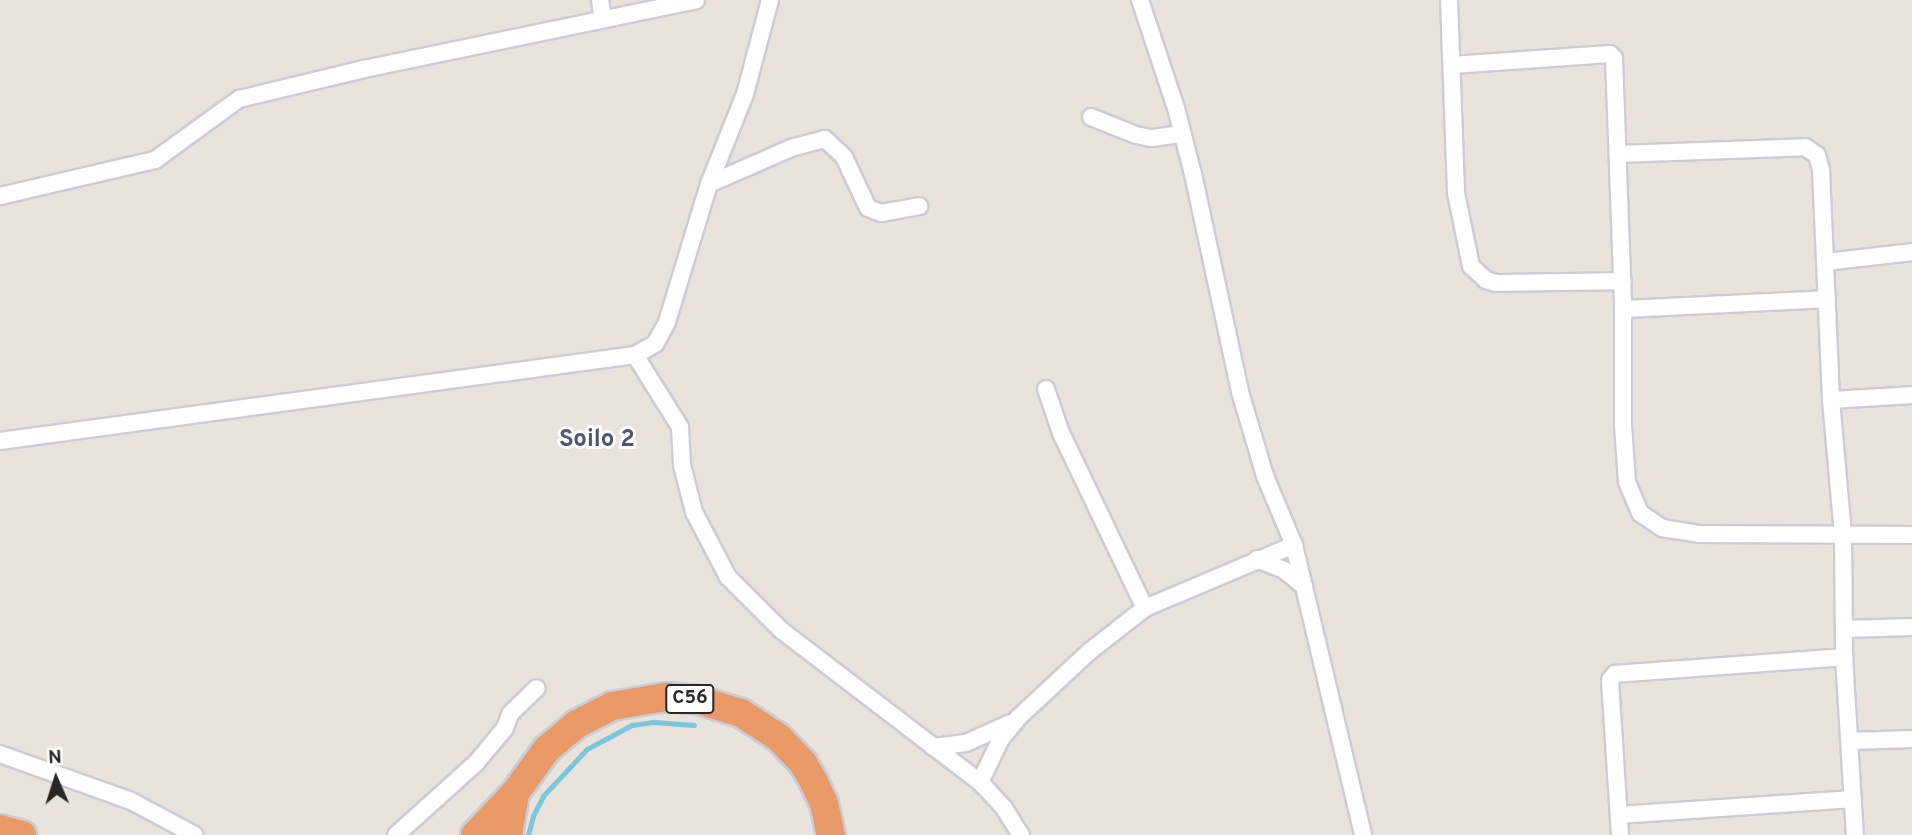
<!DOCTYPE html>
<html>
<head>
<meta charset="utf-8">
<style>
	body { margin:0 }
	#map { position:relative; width:1912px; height:835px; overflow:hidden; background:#e9e3dc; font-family:Overpass,sans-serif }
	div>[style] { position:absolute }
	.stream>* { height:4.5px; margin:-2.25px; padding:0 2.25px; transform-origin:2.25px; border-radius:2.25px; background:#7bc7de }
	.roads { filter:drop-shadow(2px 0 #cacdd8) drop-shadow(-2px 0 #cacdd8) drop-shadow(0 2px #cacdd8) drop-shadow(0 -2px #cacdd8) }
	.street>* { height:16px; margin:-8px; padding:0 8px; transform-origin:8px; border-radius:8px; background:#fff }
	.highway>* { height:28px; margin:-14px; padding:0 14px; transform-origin:14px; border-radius:14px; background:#e99a66 }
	span { translate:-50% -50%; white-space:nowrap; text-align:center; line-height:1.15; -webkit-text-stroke:6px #fff; paint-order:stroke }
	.shield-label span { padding:2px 5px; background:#fff; border:2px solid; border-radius:5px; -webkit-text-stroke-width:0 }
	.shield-label { font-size:19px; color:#282828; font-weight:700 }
	.quarter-label { font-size:24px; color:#4f5673; font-weight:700 }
	.north { position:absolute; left:21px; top:744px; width:70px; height:70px; -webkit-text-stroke:5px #fff; paint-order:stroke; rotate:357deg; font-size:19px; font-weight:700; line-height:28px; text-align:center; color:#282828 }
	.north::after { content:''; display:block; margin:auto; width:24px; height:32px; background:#282828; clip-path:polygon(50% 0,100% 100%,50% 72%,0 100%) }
</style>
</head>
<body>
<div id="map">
	<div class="stream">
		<div style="left:528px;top:835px;width:20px;rotate:-75deg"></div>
		<div style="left:533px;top:816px;width:22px;rotate:-63deg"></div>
		<div style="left:543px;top:796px;width:64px;rotate:-46.9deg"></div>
		<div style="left:587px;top:749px;width:51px;rotate:-28.1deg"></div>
		<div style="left:632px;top:725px;width:22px;rotate:-8deg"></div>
		<div style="left:654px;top:722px;width:40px;rotate:4.3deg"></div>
	</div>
	<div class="roads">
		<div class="street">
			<div style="left:600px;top:0;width:18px;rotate:81deg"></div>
			<div style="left:1140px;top:0;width:114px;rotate:71.6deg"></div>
			<div style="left:1176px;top:108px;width:68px;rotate:75.6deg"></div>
			<div style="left:1193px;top:174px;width:223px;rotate:77.8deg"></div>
			<div style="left:1240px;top:392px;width:88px;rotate:73.4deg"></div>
			<div style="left:1265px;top:476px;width:75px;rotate:67.2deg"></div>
			<div style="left:1294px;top:545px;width:298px;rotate:76.6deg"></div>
			<div style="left:1449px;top:0;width:193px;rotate:87.9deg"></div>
			<div style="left:1456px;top:193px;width:75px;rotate:78.4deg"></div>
			<div style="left:1471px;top:266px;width:21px;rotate:43deg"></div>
			<div style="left:1486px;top:280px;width:10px;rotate:17deg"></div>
			<div style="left:1496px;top:283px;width:127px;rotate:-0.9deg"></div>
			<div style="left:1452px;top:65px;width:158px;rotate:-4deg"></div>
			<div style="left:1610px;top:54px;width:6px;rotate:45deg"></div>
			<div style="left:1614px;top:58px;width:251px;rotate:87.9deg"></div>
			<div style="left:1623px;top:309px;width:116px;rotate:90deg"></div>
			<div style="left:1623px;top:425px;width:57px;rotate:86deg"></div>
			<div style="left:1627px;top:482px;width:34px;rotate:67deg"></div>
			<div style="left:1640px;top:513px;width:27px;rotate:34deg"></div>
			<div style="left:1662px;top:528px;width:37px;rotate:9deg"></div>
			<div style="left:1699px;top:534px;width:213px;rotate:0.3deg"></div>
			<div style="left:1091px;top:117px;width:48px;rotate:21.8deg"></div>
			<div style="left:1136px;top:135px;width:16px;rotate:11deg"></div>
			<div style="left:1152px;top:138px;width:30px;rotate:-8deg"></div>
			<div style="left:1618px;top:154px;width:187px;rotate:-2.1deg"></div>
			<div style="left:1805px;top:147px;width:14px;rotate:34deg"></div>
			<div style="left:1817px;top:155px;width:16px;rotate:75deg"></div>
			<div style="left:1821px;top:170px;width:230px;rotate:87.5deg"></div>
			<div style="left:1831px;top:400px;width:135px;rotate:84.9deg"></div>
			<div style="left:1843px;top:534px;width:123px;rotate:89.5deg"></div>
			<div style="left:1844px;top:657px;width:178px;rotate:86.5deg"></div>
			<div style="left:709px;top:184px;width:90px;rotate:-23.7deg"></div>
			<div style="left:791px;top:148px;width:35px;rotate:-15deg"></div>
			<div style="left:825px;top:139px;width:26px;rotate:43deg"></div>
			<div style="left:844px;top:157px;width:56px;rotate:64.8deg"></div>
			<div style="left:868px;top:208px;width:14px;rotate:21deg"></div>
			<div style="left:881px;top:213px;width:39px;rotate:-10deg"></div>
			<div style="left:0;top:196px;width:159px;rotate:-13.1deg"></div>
			<div style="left:155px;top:160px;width:104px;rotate:-36deg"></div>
			<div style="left:239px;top:99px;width:129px;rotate:-13.5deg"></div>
			<div style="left:364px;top:69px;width:339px;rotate:-11.7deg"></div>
			<div style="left:1826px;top:262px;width:87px;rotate:-6.6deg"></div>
			<div style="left:1623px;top:309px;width:204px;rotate:-2.8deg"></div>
			<div style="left:635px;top:355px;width:85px;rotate:58deg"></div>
			<div style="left:680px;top:427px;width:38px;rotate:87deg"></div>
			<div style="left:682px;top:465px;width:49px;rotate:75.7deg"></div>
			<div style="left:694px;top:512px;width:73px;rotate:62.4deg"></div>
			<div style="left:728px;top:577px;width:75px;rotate:45deg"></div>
			<div style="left:781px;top:630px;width:250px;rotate:37.4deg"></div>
			<div style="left:980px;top:782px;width:35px;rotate:47deg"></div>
			<div style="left:1004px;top:808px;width:32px;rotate:58deg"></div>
			<div style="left:1046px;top:389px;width:46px;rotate:71.2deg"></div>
			<div style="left:1061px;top:433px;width:194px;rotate:64.4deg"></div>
			<div style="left:1831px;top:400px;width:81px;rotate:-3.5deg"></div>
			<div style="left:0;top:441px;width:641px;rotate:-7.71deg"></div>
			<div style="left:635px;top:355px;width:23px;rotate:-29deg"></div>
			<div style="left:655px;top:344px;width:25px;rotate:-61deg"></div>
			<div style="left:667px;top:322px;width:144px;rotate:-73.1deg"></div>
			<div style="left:709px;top:184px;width:97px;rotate:-68.2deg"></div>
			<div style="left:745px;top:94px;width:97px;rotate:-75.1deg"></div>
			<div style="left:1257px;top:559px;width:29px;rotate:22deg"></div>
			<div style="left:1284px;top:570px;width:26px;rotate:39deg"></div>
			<div style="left:1844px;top:629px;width:68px;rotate:-1.7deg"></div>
			<div style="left:1850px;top:741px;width:62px;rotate:-1.8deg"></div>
			<div style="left:933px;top:747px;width:33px;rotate:-7deg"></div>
			<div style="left:966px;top:743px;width:48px;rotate:-24.4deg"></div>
			<div style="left:0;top:754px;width:139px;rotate:19.7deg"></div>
			<div style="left:131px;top:801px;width:72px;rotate:28deg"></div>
			<div style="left:980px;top:782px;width:48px;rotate:-64deg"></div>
			<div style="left:1001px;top:739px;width:28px;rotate:-51deg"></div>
			<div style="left:1019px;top:717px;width:97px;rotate:-42.9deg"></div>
			<div style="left:1090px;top:651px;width:70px;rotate:-38deg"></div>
			<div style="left:1145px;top:608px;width:162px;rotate:-22.9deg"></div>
			<div style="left:1619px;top:815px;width:234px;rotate:-3.9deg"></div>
			<div style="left:396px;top:835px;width:108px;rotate:-42deg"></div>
			<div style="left:476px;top:763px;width:45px;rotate:-50.4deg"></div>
			<div style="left:505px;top:728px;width:15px;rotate:-70deg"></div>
			<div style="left:510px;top:714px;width:37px;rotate:-44deg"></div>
			<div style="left:1620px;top:835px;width:155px;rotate:-93.7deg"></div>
			<div style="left:1610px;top:680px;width:8px;rotate:-50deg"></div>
			<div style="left:1615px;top:674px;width:230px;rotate:-4.2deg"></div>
		</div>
		<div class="highway">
			<div style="left:0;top:829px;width:23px;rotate:15deg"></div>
			<div style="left:475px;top:835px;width:58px;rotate:-46.4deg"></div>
			<div style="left:515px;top:793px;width:54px;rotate:-54deg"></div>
			<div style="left:547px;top:749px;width:39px;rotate:-40deg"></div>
			<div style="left:577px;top:724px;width:39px;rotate:-27deg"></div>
			<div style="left:612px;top:706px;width:55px;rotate:-9.5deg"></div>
			<div style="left:666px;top:697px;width:33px;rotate:5deg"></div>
			<div style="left:699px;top:700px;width:44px;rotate:17.2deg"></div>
			<div style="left:741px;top:713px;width:44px;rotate:33deg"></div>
			<div style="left:778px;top:737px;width:36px;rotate:46deg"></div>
			<div style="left:803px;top:763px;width:22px;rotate:60deg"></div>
			<div style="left:814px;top:782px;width:23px;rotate:65deg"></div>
			<div style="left:824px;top:803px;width:33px;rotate:78deg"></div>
			<div style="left:508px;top:835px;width:43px;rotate:-80.5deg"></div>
		</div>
	</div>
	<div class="shield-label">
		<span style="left:690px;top:699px">C56</span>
	</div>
	<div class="quarter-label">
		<span style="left:597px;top:441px">Soilo 2</span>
	</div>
	<div class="north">N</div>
</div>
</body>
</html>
